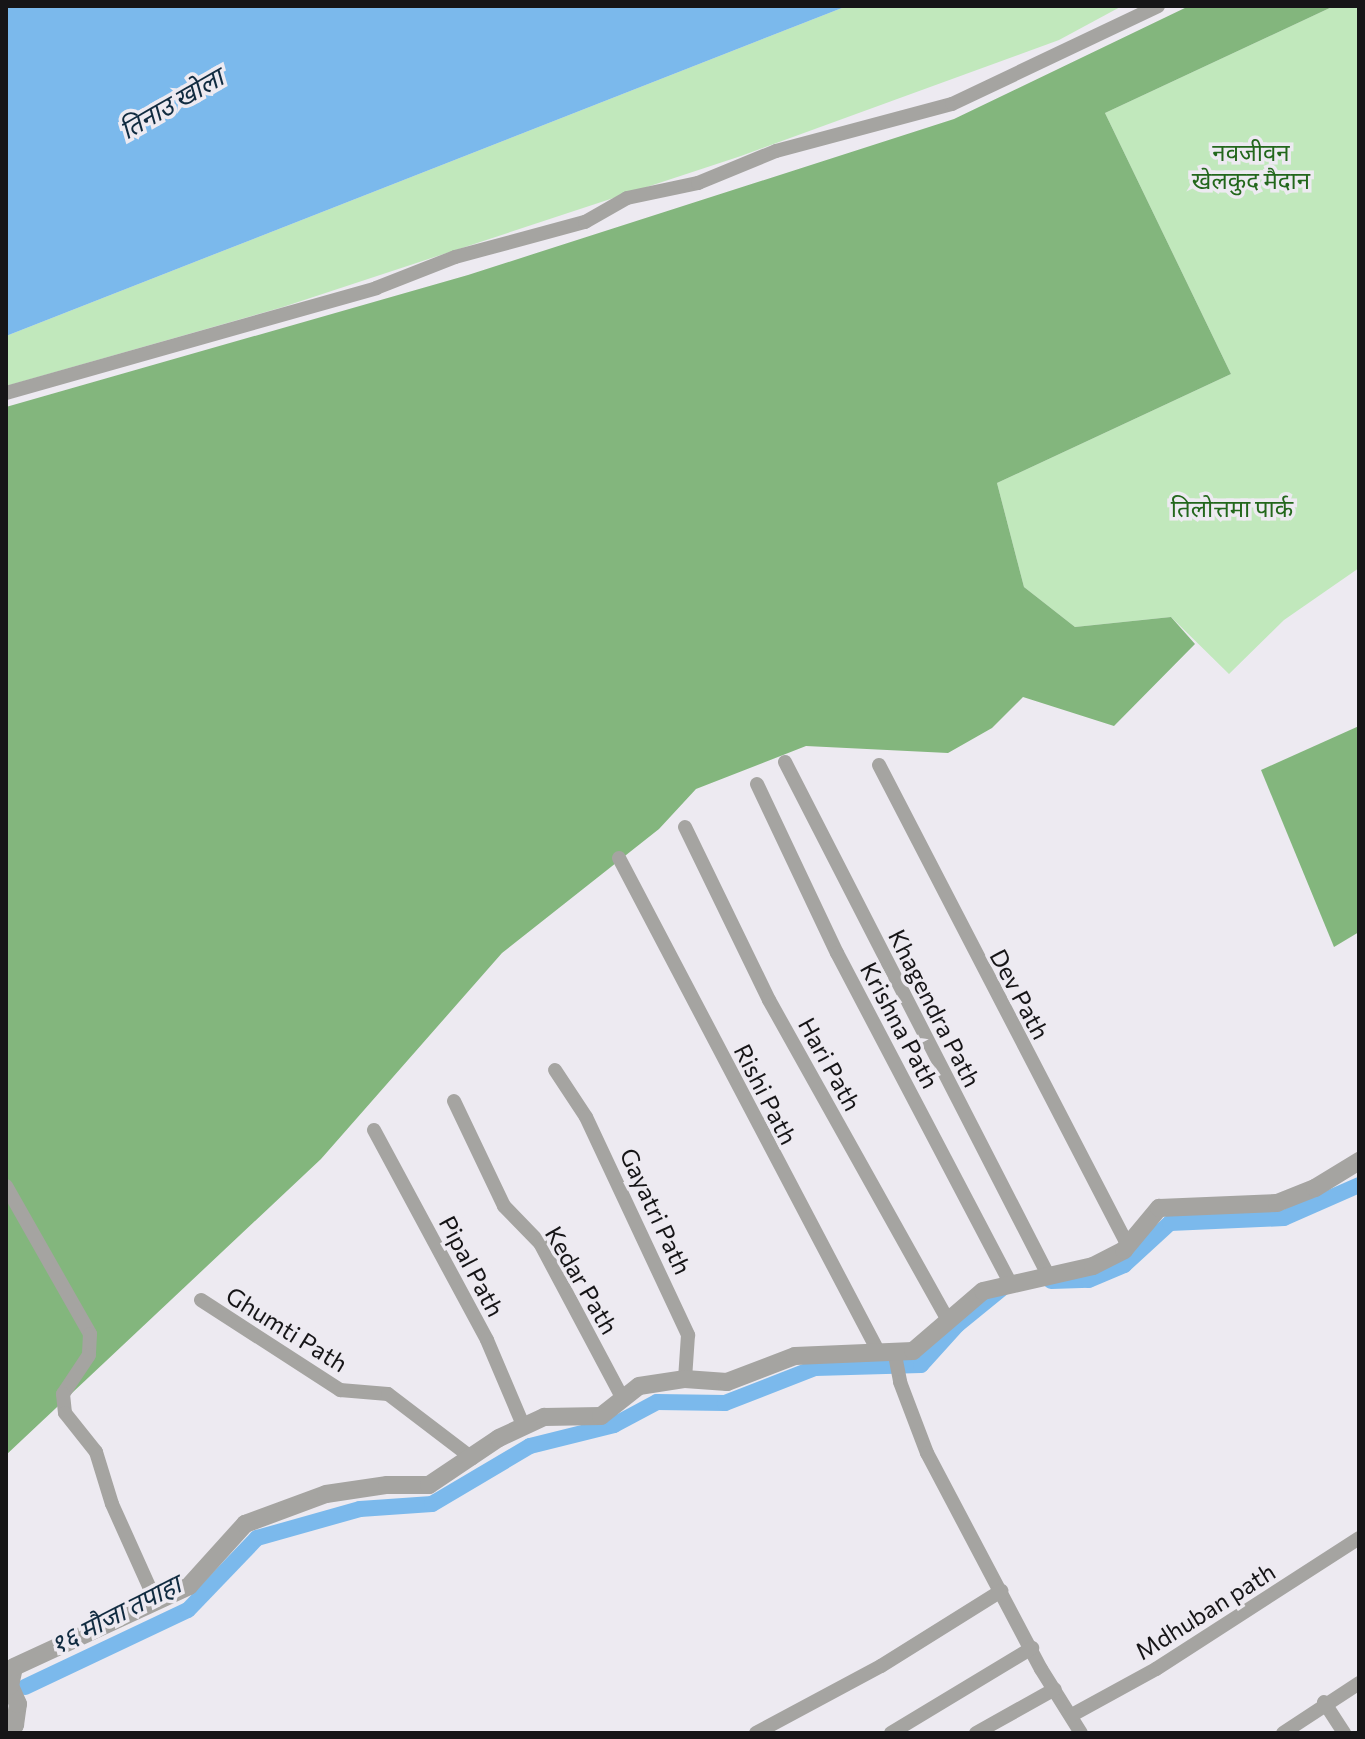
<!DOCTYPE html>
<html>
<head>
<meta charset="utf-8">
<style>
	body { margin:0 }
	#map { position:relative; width:1365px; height:1739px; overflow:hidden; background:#edeaf1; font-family:Commissioner,"Noto Sans Devanagari",sans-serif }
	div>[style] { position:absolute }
	.green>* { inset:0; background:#c1e8bc }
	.forest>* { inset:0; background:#83b67d }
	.water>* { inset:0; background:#7bb9ec }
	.canal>* { height:16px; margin:-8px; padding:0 8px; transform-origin:8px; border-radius:8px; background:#7bb9ec }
	.minor>* { height:14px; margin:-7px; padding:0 7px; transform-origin:7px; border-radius:7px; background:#a5a4a1 }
	.tertiary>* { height:18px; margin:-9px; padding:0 9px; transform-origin:9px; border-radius:9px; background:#a5a4a1 }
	span { translate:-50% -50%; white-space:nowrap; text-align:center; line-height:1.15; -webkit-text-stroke:7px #edeaf1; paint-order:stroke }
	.park-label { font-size:24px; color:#23671c }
	.street-label { font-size:24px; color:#161517 }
	.water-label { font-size:26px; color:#102b40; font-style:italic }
	.frame { position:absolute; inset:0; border:8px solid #161517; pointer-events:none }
</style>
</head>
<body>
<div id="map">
	<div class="green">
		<div style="clip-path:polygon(847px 6px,1122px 6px,1059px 40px,741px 156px,283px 307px,6px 386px,6px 336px)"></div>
		<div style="clip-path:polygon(1334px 6px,1359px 6px,1359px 568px,1284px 620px,1229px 674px,1171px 617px,1075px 627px,1024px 587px,997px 483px,1231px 374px,1105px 113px)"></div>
	</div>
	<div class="forest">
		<div style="clip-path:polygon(1189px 6px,1334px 6px,1105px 113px,1231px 374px,997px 483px,1024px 587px,1075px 627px,1171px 617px,1195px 644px,1114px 726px,1023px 697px,992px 728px,948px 753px,806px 746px,696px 789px,659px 829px,502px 953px,321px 1159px,6px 1455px,6px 407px,468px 275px,954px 119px)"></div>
		<div style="clip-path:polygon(1359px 726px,1359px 932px,1334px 947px,1261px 770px)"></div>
	</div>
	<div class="water">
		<div style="clip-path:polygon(6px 6px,847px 6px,6px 336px)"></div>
	</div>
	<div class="canal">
		<div style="left:1051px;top:1281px;width:38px;rotate:-2deg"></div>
		<div style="left:1089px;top:1280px;width:38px;rotate:-23deg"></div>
		<div style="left:1124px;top:1265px;width:62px;rotate:-42.4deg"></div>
		<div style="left:1170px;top:1223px;width:114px;rotate:-2.5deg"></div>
		<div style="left:1284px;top:1218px;width:82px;rotate:-23.7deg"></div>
		<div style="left:25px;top:1687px;width:180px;rotate:-25.3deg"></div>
		<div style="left:188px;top:1610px;width:100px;rotate:-46.2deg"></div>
		<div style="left:257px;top:1538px;width:107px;rotate:-15.7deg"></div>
		<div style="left:360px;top:1509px;width:72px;rotate:-4deg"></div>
		<div style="left:432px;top:1504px;width:114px;rotate:-30.6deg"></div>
		<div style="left:530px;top:1446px;width:87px;rotate:-14deg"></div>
		<div style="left:614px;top:1425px;width:49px;rotate:-28.1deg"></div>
		<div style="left:657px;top:1402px;width:68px;rotate:0.8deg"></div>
		<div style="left:725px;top:1403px;width:97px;rotate:-21.3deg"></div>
		<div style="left:815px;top:1368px;width:106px;rotate:-1.6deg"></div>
		<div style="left:921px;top:1365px;width:54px;rotate:-48deg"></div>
		<div style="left:957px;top:1325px;width:62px;rotate:-39.1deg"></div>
	</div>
	<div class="minor">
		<div style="left:6px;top:393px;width:385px;rotate:-15.8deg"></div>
		<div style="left:376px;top:288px;width:85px;rotate:-21.4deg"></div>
		<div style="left:455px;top:257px;width:135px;rotate:-15.1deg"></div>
		<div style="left:585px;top:222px;width:48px;rotate:-29.7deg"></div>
		<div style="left:627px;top:198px;width:73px;rotate:-11.9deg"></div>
		<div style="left:698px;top:183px;width:84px;rotate:-22.3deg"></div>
		<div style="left:776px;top:151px;width:182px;rotate:-15deg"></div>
		<div style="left:952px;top:104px;width:228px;rotate:-25.4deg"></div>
		<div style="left:785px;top:762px;width:574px;rotate:62.85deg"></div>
		<div style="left:879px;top:765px;width:537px;rotate:62.62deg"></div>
		<div style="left:757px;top:784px;width:187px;rotate:64.7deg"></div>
		<div style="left:837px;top:953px;width:373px;rotate:62.3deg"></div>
		<div style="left:685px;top:827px;width:192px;rotate:64.1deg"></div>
		<div style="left:769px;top:1000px;width:365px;rotate:60.8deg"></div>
		<div style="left:619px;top:858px;width:555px;rotate:62.28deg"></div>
		<div style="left:555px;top:1070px;width:56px;rotate:56.6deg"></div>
		<div style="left:586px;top:1117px;width:241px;rotate:64.9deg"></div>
		<div style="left:688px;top:1335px;width:44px;rotate:93.9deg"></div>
		<div style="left:454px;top:1101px;width:116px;rotate:64.5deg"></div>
		<div style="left:504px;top:1206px;width:52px;rotate:45.8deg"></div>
		<div style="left:540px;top:1243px;width:177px;rotate:62deg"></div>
		<div style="left:374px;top:1130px;width:238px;rotate:61.7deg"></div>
		<div style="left:487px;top:1340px;width:95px;rotate:67deg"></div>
		<div style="left:6px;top:1186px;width:170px;rotate:60.4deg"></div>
		<div style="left:90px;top:1334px;width:21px;rotate:93deg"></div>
		<div style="left:89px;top:1355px;width:47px;rotate:123.7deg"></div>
		<div style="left:63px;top:1394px;width:19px;rotate:84deg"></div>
		<div style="left:65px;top:1413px;width:50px;rotate:51.5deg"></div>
		<div style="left:96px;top:1452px;width:54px;rotate:72.9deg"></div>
		<div style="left:112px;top:1504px;width:107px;rotate:65.8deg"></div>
		<div style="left:201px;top:1300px;width:166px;rotate:32.9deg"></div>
		<div style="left:340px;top:1390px;width:48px;rotate:4.8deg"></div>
		<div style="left:388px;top:1394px;width:106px;rotate:37.3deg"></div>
		<div style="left:894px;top:1350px;width:33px;rotate:79deg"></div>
		<div style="left:900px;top:1382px;width:76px;rotate:69.2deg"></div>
		<div style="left:927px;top:1453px;width:244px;rotate:62.2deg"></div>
		<div style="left:1041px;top:1669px;width:75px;rotate:58deg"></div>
		<div style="left:1324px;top:1702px;width:37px;rotate:57deg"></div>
		<div style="left:1072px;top:1715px;width:96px;rotate:-28.7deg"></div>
		<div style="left:1156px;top:1669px;width:242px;rotate:-32.8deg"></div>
		<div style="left:756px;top:1733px;width:142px;rotate:-28.2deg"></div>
		<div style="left:881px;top:1666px;width:142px;rotate:-32deg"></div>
		<div style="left:891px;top:1733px;width:165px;rotate:-31.1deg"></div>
		<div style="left:976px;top:1733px;width:90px;rotate:-29.1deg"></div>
		<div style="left:1283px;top:1733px;width:91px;rotate:-33.3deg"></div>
	</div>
	<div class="tertiary">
		<div style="left:6px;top:1731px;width:11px;rotate:-34deg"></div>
		<div style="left:15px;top:1725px;width:21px;rotate:-82deg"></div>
		<div style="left:18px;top:1704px;width:20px;rotate:-114deg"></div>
		<div style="left:10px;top:1686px;width:19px;rotate:-78deg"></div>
		<div style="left:14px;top:1667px;width:193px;rotate:-24.8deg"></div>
		<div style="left:189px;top:1586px;width:84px;rotate:-47.9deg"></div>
		<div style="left:245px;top:1524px;width:86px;rotate:-20.3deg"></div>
		<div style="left:326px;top:1494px;width:62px;rotate:-8.4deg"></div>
		<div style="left:387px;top:1485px;width:42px"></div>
		<div style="left:429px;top:1485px;width:84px;rotate:-33.9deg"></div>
		<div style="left:499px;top:1438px;width:50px;rotate:-25deg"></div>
		<div style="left:544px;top:1417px;width:57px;rotate:-1deg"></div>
		<div style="left:601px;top:1416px;width:48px;rotate:-38.3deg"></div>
		<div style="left:639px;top:1386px;width:47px;rotate:-8.7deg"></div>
		<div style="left:685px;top:1379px;width:42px;rotate:4.1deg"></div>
		<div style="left:727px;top:1382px;width:73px;rotate:-20.9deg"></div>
		<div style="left:795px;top:1356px;width:118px;rotate:-2.4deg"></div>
		<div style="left:913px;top:1351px;width:92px;rotate:-40.6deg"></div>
		<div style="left:983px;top:1291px;width:113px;rotate:-12.8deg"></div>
		<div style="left:1093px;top:1266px;width:35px;rotate:-27deg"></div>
		<div style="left:1124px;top:1250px;width:55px;rotate:-50.2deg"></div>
		<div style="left:1159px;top:1208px;width:118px;rotate:-2.4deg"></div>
		<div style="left:1277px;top:1203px;width:41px;rotate:-21.5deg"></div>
		<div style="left:1315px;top:1188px;width:52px;rotate:-31.5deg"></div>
	</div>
	<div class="park-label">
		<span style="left:1251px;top:166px">नवजीवन<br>खेलकुद मैदान</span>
		<span style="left:1232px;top:508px">तिलोत्तमा पार्क</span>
	</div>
	<div class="street-label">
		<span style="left:1020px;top:994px;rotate:62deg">Dev Path</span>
		<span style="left:935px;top:1008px;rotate:63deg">Khagendra Path</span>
		<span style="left:900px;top:1025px;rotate:62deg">Krishna Path</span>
		<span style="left:830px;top:1064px;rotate:61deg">Hari Path</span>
		<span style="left:766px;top:1094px;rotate:63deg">Rishi Path</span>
		<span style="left:656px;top:1211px;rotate:65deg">Gayatri Path</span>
		<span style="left:472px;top:1266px;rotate:62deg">Pipal Path</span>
		<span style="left:582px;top:1280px;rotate:60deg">Kedar Path</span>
		<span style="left:287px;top:1329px;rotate:32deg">Ghumti Path</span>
		<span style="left:1205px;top:1611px;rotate:-32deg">Mdhuban path</span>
	</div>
	<div class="water-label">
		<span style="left:171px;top:103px;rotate:-30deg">तिनाउ खोला</span>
		<span style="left:115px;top:1614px;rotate:-27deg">१६ मौजा तपाहा</span>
	</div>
	<div class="frame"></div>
</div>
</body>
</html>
